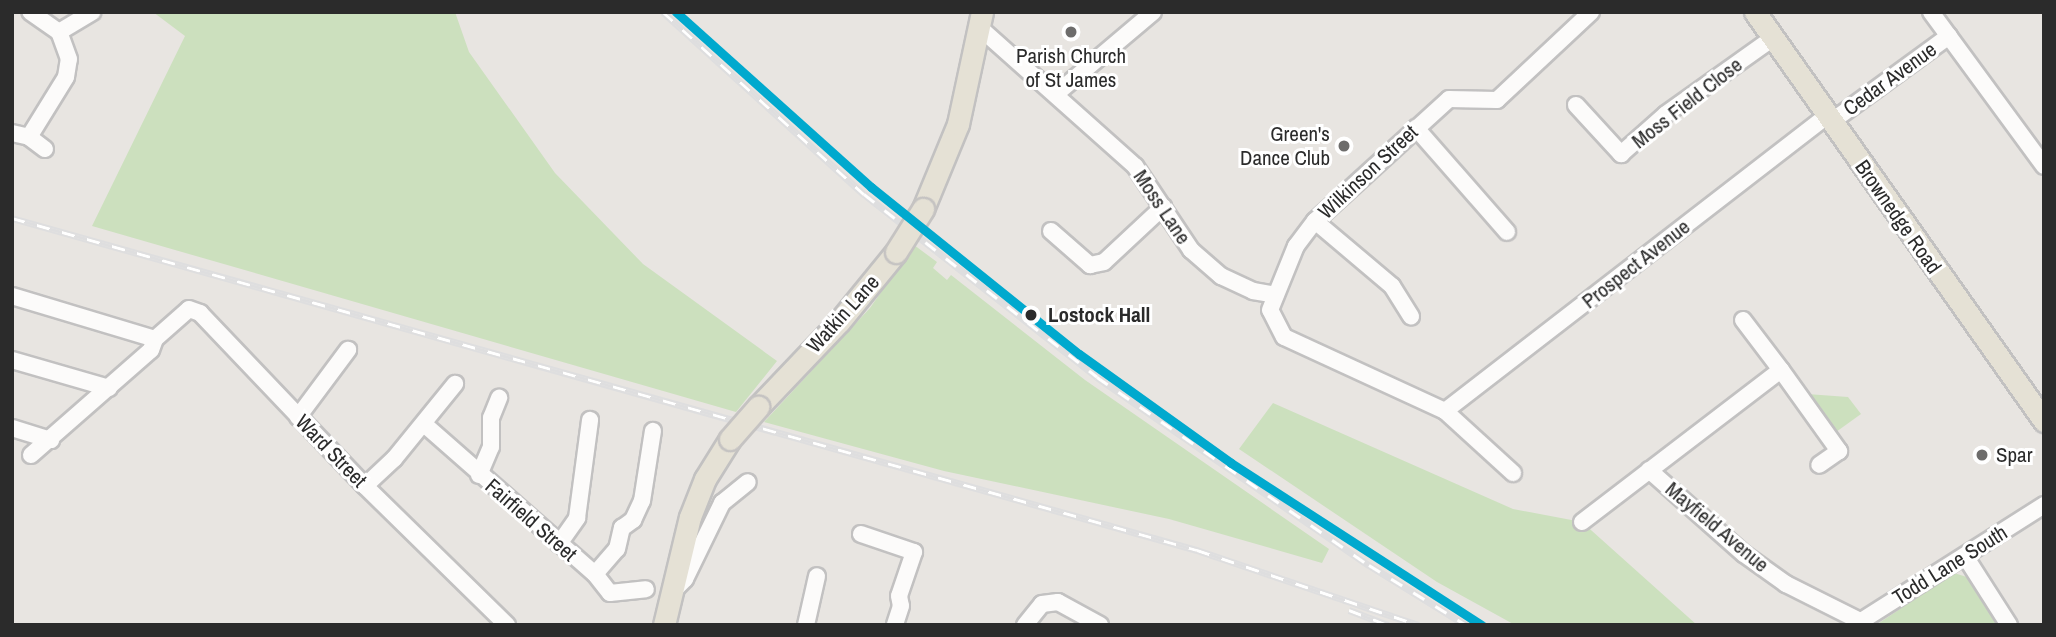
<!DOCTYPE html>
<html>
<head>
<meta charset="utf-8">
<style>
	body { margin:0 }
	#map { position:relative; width:2056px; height:637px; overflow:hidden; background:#e8e5e1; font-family:"Archivo Narrow",sans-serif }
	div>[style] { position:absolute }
	.green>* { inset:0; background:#cce0be }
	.roads { filter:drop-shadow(2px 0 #c2c1c1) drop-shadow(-2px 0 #c2c1c1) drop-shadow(0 2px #c2c1c1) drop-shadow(0 -2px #c2c1c1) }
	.minor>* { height:16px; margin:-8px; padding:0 8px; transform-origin:8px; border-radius:8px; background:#fcfbfa }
	.major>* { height:21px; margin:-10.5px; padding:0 10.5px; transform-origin:10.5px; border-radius:10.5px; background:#e5e1d5 }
	.rail>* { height:7px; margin-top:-3.5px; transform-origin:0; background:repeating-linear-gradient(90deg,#fff 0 13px,#dededf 0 26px); box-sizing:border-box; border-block:2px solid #dededf }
	.bridges { filter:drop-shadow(2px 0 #c5c3c2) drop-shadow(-2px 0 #c5c3c2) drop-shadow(0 2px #c5c3c2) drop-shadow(0 -2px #c5c3c2) }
	.major-bridge>* { height:21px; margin:-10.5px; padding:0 10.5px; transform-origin:10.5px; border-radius:10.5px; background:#e5e1d5 }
	.rail-1>* { height:9px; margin:-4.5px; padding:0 4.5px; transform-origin:4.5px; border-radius:4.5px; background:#00a9ce }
	.dots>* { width:19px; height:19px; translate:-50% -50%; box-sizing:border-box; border:4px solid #fff; border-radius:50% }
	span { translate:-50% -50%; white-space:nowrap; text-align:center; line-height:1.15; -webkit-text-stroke:6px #fff; paint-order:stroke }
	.poi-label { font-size:21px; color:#2b2b2b }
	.right { translate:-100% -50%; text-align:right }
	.left { translate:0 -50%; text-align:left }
	.street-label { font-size:21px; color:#2b2b2b }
	.stop-label { font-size:21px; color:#2b2b2b; font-weight:700 }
	.frame { position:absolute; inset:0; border:14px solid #2b2b2b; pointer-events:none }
</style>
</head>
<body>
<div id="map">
	<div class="green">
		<div style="clip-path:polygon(153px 12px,455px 12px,469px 52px,555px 173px,643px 264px,777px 361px,736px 412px,92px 226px,185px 36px)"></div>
		<div style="clip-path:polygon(914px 245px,937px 262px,933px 268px,947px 280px,951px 275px,1085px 380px,1329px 549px,1322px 563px,1169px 519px,944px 471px,764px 422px,870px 308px)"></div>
		<div style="clip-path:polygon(1807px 394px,1848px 397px,1861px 414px,1836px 432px)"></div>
		<div style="clip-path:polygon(1273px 403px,1513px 509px,1582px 522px,1697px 625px,1515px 625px,1437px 582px,1239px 449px)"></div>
		<div style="clip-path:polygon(1954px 573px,1970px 578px,1997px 625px,1876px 625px)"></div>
	</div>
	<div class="roads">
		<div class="minor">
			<div style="left:1931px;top:12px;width:191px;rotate:53.7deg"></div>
			<div style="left:980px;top:28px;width:208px;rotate:41.7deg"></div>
			<div style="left:1135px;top:166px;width:101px;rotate:56.3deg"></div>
			<div style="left:1191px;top:250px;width:40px;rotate:41deg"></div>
			<div style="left:1221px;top:276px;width:35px;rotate:25deg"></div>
			<div style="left:1253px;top:291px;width:23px;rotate:10deg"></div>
			<div style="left:59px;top:32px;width:39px;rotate:-31deg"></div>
			<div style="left:1056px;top:94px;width:127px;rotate:-40.2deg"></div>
			<div style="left:1576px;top:105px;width:67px;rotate:47.4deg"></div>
			<div style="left:1621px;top:154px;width:60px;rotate:-41.6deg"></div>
			<div style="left:1666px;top:114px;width:131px;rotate:-35.4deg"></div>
			<div style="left:1831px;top:122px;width:146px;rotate:-36.1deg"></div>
			<div style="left:1416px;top:128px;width:138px;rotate:48.8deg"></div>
			<div style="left:12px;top:133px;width:17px;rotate:13deg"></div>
			<div style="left:29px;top:137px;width:20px;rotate:37deg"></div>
			<div style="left:29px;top:137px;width:70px;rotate:-58.3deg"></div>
			<div style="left:66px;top:77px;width:18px;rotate:-81deg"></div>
			<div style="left:69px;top:59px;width:29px;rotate:-110deg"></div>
			<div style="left:59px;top:32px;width:35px;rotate:-145deg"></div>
			<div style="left:1315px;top:221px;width:101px;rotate:40.2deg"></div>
			<div style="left:1392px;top:286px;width:36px;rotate:58deg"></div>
			<div style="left:1051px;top:231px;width:52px;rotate:41.1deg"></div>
			<div style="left:1090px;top:265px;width:14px;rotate:-12deg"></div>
			<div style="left:1104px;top:262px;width:81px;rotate:-43deg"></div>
			<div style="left:12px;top:296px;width:149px;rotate:16.7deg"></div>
			<div style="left:1743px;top:320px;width:63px;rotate:52.8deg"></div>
			<div style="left:12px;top:360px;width:101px;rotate:16.1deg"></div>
			<div style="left:1445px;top:411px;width:483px;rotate:-37.7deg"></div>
			<div style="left:298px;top:417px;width:84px;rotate:-53.3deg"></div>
			<div style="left:424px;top:424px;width:227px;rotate:41.3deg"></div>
			<div style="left:595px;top:574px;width:24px;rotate:52deg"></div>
			<div style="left:610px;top:593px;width:36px;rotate:-6deg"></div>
			<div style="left:12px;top:428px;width:41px;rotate:17.1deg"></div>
			<div style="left:31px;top:455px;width:159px;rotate:-41.2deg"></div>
			<div style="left:151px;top:350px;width:12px;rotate:-70deg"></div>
			<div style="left:155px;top:339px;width:45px;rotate:-41.4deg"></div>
			<div style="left:189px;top:309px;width:12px;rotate:20deg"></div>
			<div style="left:200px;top:313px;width:239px;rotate:46.4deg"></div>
			<div style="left:365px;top:486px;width:199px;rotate:44.4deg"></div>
			<div style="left:1649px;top:470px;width:127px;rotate:41.5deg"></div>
			<div style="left:1744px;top:554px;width:52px;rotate:35.5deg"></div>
			<div style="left:1786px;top:584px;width:83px;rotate:26.6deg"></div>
			<div style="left:1513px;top:473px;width:92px;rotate:-137.6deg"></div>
			<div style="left:1445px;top:411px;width:177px;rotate:-155.3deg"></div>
			<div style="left:1284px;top:337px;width:30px;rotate:-117deg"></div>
			<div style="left:1270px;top:310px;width:69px;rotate:-67.9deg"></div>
			<div style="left:1296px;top:246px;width:31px;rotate:-53deg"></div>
			<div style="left:1315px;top:221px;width:181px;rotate:-42.3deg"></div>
			<div style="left:1449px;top:99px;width:48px;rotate:1.2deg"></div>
			<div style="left:1497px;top:100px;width:129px;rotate:-43.1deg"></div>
			<div style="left:479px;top:475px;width:30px;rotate:-67deg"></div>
			<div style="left:491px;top:447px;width:29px;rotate:-90deg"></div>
			<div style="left:491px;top:418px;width:22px;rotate:-68deg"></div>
			<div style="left:365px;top:486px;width:40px;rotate:-43deg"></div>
			<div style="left:394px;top:459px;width:97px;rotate:-50.9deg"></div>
			<div style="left:1582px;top:522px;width:250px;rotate:-37.4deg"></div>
			<div style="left:1781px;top:370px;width:100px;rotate:54.4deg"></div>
			<div style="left:1839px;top:451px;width:24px;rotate:145deg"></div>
			<div style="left:861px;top:534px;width:56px;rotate:18.8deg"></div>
			<div style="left:914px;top:552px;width:46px;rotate:108.8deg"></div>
			<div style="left:899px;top:596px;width:10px;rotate:79deg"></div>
			<div style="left:901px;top:606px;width:20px;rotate:108deg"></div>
			<div style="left:559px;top:544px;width:32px;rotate:-55deg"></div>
			<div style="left:577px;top:518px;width:99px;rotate:-82.4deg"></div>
			<div style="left:1965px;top:556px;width:82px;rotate:57.5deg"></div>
			<div style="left:595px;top:574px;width:33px;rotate:-49deg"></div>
			<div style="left:617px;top:549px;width:22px;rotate:-77deg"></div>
			<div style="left:622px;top:528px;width:14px;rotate:-36deg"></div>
			<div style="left:633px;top:520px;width:21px;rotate:-65deg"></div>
			<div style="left:642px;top:501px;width:71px;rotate:-81.1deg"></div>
			<div style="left:673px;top:591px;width:17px;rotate:-45deg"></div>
			<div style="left:685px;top:579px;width:85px;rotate:-64deg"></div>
			<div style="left:722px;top:503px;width:33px;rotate:-39deg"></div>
			<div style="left:806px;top:625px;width:50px;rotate:-77.3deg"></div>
			<div style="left:1025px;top:625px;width:27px;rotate:-51deg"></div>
			<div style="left:1042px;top:604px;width:16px;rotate:-7deg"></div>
			<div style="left:1058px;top:602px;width:48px;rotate:28.7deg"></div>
			<div style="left:1855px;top:625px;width:224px;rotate:-32.4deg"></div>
		</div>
		<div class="major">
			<div style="left:1755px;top:12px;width:501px;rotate:54.75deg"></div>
			<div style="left:923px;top:209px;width:92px;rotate:-67.6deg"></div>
			<div style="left:958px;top:124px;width:115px;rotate:-77.9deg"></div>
			<div style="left:758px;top:407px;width:117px;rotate:-46.4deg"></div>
			<div style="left:839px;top:322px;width:90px;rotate:-50.8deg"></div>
			<div style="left:664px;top:625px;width:111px;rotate:-76.5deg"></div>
			<div style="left:690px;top:517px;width:41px;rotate:-68.5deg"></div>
			<div style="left:705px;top:479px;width:47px;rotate:-58deg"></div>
		</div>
	</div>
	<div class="rail">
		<div style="left:663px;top:12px;width:271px;rotate:42.2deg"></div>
		<div style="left:864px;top:194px;width:296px;rotate:38.1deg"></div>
		<div style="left:1097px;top:377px;width:331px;rotate:34.7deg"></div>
		<div style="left:1369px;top:565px;width:114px;rotate:31.7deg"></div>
		<div style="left:12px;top:218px;width:1231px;rotate:15.65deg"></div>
		<div style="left:1197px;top:550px;width:234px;rotate:18.7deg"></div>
		<div style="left:1349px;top:610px;width:42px;rotate:21deg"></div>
	</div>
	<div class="bridges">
		<div class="major-bridge">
			<div style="left:896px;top:252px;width:51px;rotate:-57.9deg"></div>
			<div style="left:730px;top:439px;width:43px;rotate:-48.8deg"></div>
		</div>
	</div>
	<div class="rail-1">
		<div style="left:676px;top:12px;width:262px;rotate:41.9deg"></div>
		<div style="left:871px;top:187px;width:267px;rotate:38.8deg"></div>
		<div style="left:1079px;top:354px;width:187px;rotate:35.6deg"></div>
		<div style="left:1231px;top:463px;width:298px;rotate:32.9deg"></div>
	</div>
	<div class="dots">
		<div style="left:1071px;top:32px;background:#6d6c6b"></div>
		<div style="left:1344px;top:146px;background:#6d6c6b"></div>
		<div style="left:1031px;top:315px;background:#2b2b2b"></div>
		<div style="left:1982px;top:455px;background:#6d6c6b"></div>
	</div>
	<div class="poi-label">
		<span style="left:1071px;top:68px">Parish Church<br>of St James</span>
		<span class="right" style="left:1330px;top:146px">Green's<br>Dance Club</span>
		<span class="left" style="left:1996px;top:455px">Spar</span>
	</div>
	<div class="street-label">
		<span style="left:1890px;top:79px;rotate:-36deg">Cedar Avenue</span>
		<span style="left:1687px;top:103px;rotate:-38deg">Moss Field Close</span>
		<span style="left:1368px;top:172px;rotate:-43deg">Wilkinson Street</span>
		<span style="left:1162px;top:207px;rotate:56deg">Moss Lane</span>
		<span style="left:1898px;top:217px;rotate:55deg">Brownedge Road</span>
		<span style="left:1636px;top:264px;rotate:-38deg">Prospect Avenue</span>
		<span style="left:843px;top:314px;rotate:-48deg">Watkin Lane</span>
		<span style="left:331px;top:451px;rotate:46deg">Ward Street</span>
		<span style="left:531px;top:520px;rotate:41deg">Fairfield Street</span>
		<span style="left:1717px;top:527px;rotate:40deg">Mayfield Avenue</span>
		<span style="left:1950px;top:565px;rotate:-32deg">Todd Lane South</span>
	</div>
	<div class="stop-label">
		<span class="left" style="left:1048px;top:315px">Lostock Hall</span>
	</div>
	<div class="frame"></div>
</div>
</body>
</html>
